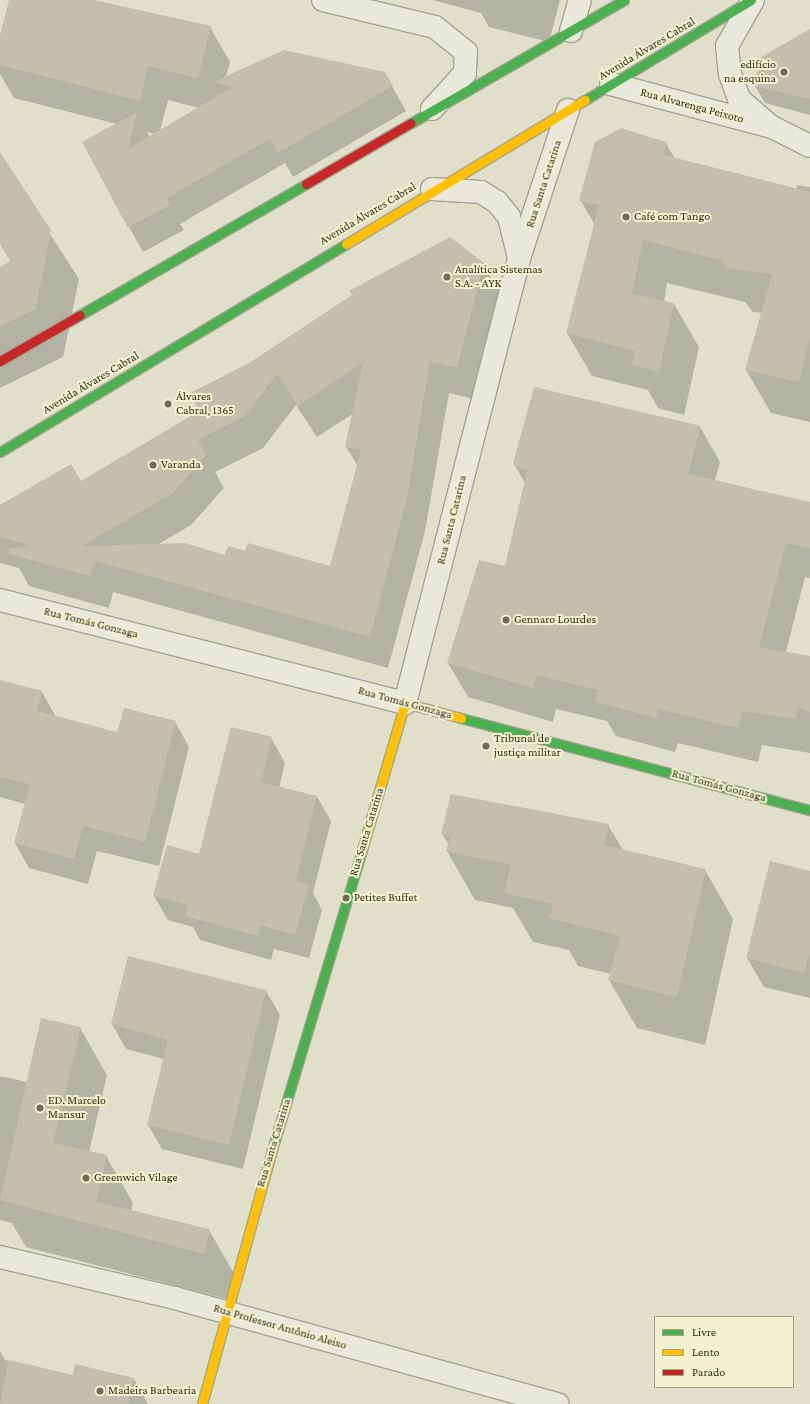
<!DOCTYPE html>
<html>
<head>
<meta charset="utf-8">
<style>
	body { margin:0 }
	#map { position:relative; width:810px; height:1404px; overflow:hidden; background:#e0e0ca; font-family:"Crimson Pro",serif }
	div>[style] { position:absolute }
	.shadow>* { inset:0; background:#0003 }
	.building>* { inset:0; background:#c3bfab }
	.roads { filter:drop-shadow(1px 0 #a5a493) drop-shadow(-1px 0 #a5a493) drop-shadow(0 1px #a5a493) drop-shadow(0 -1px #a5a493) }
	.street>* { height:22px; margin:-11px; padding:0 11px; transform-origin:11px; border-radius:11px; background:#e8e8db }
	.fast>* { height:9px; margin:-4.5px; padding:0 4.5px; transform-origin:4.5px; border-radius:4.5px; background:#4caf50 }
	.slow>* { height:9px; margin:-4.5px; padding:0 4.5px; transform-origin:4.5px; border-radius:4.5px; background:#ffc107 }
	.jam>* { height:9px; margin:-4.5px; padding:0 4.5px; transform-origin:4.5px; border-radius:4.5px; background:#c62828 }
	.dots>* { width:11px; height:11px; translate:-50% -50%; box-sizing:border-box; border:2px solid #f2f2cf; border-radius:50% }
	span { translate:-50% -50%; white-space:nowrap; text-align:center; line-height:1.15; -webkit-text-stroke:4px #f2f2cf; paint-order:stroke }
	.street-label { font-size:12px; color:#322d1d }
	.poi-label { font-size:12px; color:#322d1d }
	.right { translate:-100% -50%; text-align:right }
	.left { translate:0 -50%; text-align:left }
	.legend { position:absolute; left:654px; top:1316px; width:140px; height:72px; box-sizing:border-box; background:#f2f2cf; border:1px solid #a5a388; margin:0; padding:5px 7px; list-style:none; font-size:12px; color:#322d1d }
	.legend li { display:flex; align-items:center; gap:8px; height:20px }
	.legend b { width:20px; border:1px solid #a5a388 }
</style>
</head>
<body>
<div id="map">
	<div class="shadow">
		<div style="clip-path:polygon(evenodd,10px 0,92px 0,210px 27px,230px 62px,226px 77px,384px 72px,406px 111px,293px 177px,285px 163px,180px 224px,184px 230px,143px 252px,129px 227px,117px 124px,14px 98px,0 74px,0 39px,10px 0,168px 100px,199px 108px,160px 131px,168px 100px,10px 0,147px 132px,155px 134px,150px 137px,147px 132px)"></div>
		<div style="clip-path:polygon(432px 0,560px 0,549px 42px,489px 27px,481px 13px)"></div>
		<div style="clip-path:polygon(810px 30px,810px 115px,765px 103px,755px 86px)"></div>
		<div style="clip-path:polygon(666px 143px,675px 159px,796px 190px,797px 185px,810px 187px,810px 422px,771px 413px,746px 370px,762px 313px,753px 312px,745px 302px,667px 283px,664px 302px,674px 304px,699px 347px,684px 415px,658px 408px,648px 390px,592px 376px,567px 333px,595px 225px,581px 201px)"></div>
		<div style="clip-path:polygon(0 156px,79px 279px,63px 357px,0 388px,0 268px,11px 262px,0 242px)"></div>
		<div style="clip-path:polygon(evenodd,483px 263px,501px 296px,475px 399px,449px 393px,425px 531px,388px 668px,113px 592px,109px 608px,29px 586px,19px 568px,0 563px,0 506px,81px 482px,201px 412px,249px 364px,483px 263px,296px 405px,317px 437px,354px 413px,346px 447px,358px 466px,330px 567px,246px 552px,226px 556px,157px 545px,191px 525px,224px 488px,215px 472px,263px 448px,296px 405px)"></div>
		<div style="clip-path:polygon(700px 427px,720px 462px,715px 481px,810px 503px,810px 578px,805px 577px,786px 652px,810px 657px,810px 753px,762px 745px,758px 762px,678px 743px,675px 752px,616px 736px,607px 721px,556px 709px,553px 722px,468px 697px,448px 663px,505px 567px,525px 483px,514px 464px)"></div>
		<div style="clip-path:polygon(0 681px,42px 692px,56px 717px,118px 734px,175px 722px,189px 747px,159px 866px,97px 851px,88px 884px,29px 868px,15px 843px,25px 804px,0 797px)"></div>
		<div style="clip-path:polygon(271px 738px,285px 763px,279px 788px,317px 797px,331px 821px,313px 893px,322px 910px,309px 958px,274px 949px,271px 960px,200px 940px,193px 927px,168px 920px,154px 896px,200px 855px)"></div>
		<div style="clip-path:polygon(608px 825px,623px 850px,705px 870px,733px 919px,705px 1045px,637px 1028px,609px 980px,611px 974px,578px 966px,569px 950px,533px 942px,513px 908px,475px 900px,447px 851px,449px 845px,442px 834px)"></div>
		<div style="clip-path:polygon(810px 872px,810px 998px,764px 987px,747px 958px)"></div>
		<div style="clip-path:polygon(129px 957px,266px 991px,280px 1015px,243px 1169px,162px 1149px,148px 1125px,164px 1059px,126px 1049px,112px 1024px)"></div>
		<div style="clip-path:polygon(80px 1028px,107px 1075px,89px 1152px,106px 1156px,133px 1203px,131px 1211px,209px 1230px,236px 1277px,231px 1300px,26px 1247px,12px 1223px,0 1220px,0 1076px,27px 1082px)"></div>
		<div style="clip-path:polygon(0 1351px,5px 1360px,73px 1376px,76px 1365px,134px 1379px,148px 1404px,0 1404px)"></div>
	</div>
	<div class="building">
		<div style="clip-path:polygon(9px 0,93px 0,211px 26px,198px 78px,148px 66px,140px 101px,0 65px,0 35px)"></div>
		<div style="clip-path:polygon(810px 29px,810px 99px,754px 86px,761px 57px)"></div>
		<div style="clip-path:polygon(284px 50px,385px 72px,393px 86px,278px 153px,270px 139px,167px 198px,170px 205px,128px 228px,82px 142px,137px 112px,128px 149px,232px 87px,213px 82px)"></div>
		<div style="clip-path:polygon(621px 128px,666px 142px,664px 155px,810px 192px,810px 336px,799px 382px,745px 370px,772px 274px,727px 269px,720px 260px,643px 240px,632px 294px,674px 303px,659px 372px,632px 365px,635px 351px,566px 333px,599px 205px,579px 201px,595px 142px)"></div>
		<div style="clip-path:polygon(0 152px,51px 230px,36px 309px,0 326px,0 267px,10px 261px,0 244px)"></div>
		<div style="clip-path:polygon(evenodd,450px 237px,484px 263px,457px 368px,430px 361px,407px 498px,370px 637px,95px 561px,90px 576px,9px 554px,10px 548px,32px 546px,0 537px,0 505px,71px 464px,81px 481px,199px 411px,190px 393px,249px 363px,352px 295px,349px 291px,450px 237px,363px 362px,345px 447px,361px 450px,330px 566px,248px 543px,245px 551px,228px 546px,225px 555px,185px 543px,82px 546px,173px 493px,206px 455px,198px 440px,245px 416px,277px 374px,298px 406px,363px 362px)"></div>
		<div style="clip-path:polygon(534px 387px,701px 426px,688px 474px,810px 502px,810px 548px,786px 543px,759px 647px,810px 656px,810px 712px,798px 707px,796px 719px,742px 711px,738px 728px,658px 709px,656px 718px,595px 702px,598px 690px,537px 675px,533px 688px,447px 663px,479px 560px,505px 566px,527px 471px,513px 464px)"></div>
		<div style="clip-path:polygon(0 680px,42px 691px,37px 711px,117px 732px,124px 708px,176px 721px,145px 842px,83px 826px,74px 859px,14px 843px,30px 784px,0 777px)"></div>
		<div style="clip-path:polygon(231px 727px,272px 737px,261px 782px,317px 796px,296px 881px,309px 885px,295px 935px,261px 925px,258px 936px,185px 916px,188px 905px,153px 896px,167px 845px,199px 854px)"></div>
		<div style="clip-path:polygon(451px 794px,609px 824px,604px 845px,706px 869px,677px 997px,608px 980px,620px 936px,549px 918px,553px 904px,504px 893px,511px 865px,446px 851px,451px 836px,441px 834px)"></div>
		<div style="clip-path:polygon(770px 861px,810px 871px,810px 951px,804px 973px,746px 958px)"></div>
		<div style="clip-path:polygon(128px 956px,266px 990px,229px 1145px,147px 1125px,168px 1040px,111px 1024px)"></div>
		<div style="clip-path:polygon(41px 1018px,81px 1027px,53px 1143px,107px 1155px,96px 1202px,210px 1229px,204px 1254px,0 1200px)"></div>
		<div style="clip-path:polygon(9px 1360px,73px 1375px,75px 1364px,134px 1378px,128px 1404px,0 1404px)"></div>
	</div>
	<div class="roads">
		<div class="street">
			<div style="left:323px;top:0;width:115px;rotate:13.6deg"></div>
			<div style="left:435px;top:27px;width:40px;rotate:39deg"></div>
			<div style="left:466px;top:52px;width:21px;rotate:93deg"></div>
			<div style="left:465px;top:73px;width:49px;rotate:132.5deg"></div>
			<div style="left:753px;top:0;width:53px;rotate:119.5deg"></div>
			<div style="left:727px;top:46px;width:28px;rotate:84deg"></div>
			<div style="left:730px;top:74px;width:27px;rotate:70deg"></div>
			<div style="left:739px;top:99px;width:37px;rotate:41deg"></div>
			<div style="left:571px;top:31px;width:32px;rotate:-74deg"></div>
			<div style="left:611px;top:84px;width:167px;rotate:15deg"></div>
			<div style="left:772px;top:127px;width:42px;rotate:26.6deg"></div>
			<div style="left:432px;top:189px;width:49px;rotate:3.5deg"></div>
			<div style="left:481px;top:192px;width:19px;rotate:32deg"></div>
			<div style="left:497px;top:202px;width:19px;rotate:51deg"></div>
			<div style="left:509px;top:217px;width:42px;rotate:76.3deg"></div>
			<div style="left:0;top:600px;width:418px;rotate:14.3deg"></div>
			<div style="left:405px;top:703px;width:459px;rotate:-75.6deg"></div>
			<div style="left:519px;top:258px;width:156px;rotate:-71.7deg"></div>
			<div style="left:0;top:1257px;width:180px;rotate:13.2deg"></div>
			<div style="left:175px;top:1298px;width:397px;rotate:15.5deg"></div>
		</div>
		<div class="fast">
			<div style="left:585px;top:100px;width:194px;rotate:-31.1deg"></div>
			<div style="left:411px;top:123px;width:246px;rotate:-30deg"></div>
			<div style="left:80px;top:315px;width:261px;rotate:-30.1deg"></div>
			<div style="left:0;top:452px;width:404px;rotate:-31deg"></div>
			<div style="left:461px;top:718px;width:361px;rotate:14.8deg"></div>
			<div style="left:272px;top:1150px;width:310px;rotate:-73.3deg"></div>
		</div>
		<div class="slow">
			<div style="left:346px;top:244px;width:279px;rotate:-31.1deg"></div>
			<div style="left:361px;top:853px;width:156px;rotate:-73.7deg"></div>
			<div style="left:405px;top:703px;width:58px;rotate:15deg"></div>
			<div style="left:202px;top:1404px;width:263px;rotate:-74.6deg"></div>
		</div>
		<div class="jam">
			<div style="left:306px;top:184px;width:121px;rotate:-30.2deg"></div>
			<div style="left:0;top:361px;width:92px;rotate:-29.9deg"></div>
		</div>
	</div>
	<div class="dots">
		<div style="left:784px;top:72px;background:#6f6c5a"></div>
		<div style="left:626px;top:217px;background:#6f6c5a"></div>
		<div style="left:447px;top:277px;background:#6f6c5a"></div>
		<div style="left:168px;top:404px;background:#6f6c5a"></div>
		<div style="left:153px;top:465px;background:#6f6c5a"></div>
		<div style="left:506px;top:620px;background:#6f6c5a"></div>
		<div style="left:486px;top:746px;background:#6f6c5a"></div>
		<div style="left:346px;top:898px;background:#6f6c5a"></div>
		<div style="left:40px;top:1108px;background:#6f6c5a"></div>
		<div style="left:86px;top:1178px;background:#6f6c5a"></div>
		<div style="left:100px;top:1391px;background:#6f6c5a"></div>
	</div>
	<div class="street-label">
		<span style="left:647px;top:49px;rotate:-31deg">Avenida Álvares Cabral</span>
		<span style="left:692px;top:106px;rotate:15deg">Rua Alvarenga Peixoto</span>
		<span style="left:544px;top:184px;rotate:-72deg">Rua Santa Catarina</span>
		<span style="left:368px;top:214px;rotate:-31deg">Avenida Álvares Cabral</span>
		<span style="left:91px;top:383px;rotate:-31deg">Avenida Álvares Cabral</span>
		<span style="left:452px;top:520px;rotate:-76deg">Rua Santa Catarina</span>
		<span style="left:91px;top:623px;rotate:14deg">Rua Tomás Gonzaga</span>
		<span style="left:405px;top:703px;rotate:15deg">Rua Tomás Gonzaga</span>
		<span style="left:719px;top:786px;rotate:15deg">Rua Tomás Gonzaga</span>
		<span style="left:367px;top:832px;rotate:-73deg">Rua Santa Catarina</span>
		<span style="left:274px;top:1143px;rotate:-73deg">Rua Santa Catarina</span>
		<span style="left:280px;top:1327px;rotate:16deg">Rua Professor Antônio Aleixo</span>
	</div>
	<div class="poi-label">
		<span class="right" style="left:776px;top:72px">edifício<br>na esquina</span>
		<span class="left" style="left:634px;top:217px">Café com Tango</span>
		<span class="left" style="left:455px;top:277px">Analítica Sistemas<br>S.A. - AYK</span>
		<span class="left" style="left:176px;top:404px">Álvares<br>Cabral, 1365</span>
		<span class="left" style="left:161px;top:465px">Varanda</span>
		<span class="left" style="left:514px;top:620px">Gennaro Lourdes</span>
		<span class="left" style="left:494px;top:746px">Tribunal de<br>justiça militar</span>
		<span class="left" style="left:354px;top:898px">Petites Buffet</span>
		<span class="left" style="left:48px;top:1108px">ED. Marcelo<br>Mansur</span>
		<span class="left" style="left:94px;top:1178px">Greenwich Vilage</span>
		<span class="left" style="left:108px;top:1391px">Madeira Barbearia</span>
	</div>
	<ul class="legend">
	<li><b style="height:5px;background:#4caf50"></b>Livre</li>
	<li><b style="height:5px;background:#ffc107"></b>Lento</li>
	<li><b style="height:5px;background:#c62828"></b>Parado</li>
	</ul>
</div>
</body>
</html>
